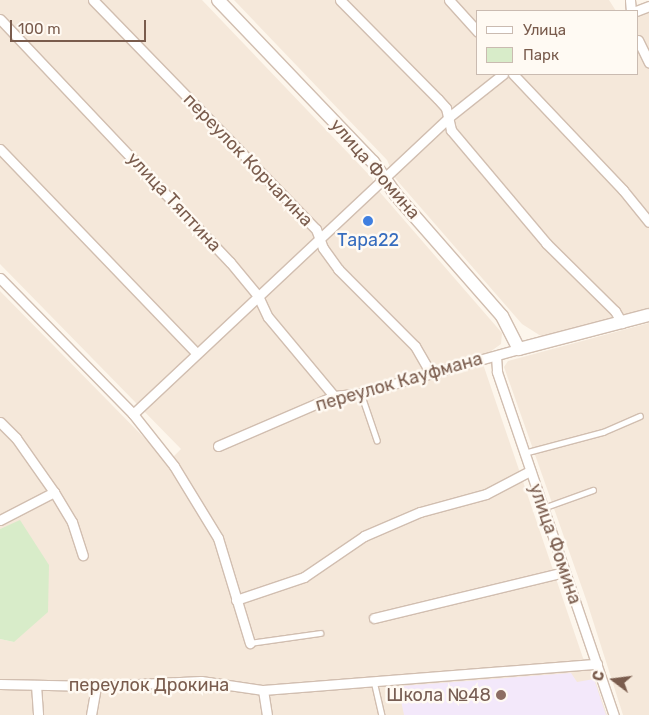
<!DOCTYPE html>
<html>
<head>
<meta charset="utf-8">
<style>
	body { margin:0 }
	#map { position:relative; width:649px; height:715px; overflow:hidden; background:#fdf6ec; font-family:Rubik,sans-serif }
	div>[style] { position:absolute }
	.residential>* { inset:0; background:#f5e8da }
	.education>* { inset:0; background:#f3e8fa }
	.green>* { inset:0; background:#d8ecc9 }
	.roads { filter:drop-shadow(1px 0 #d1beb0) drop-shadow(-1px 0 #d1beb0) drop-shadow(0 1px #d1beb0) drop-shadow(0 -1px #d1beb0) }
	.lane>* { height:4.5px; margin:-2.25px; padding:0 2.25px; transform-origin:2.25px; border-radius:2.25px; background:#fff }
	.street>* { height:9px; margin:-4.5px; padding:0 4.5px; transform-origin:4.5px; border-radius:4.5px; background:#fff }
	.secondary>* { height:12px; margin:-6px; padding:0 6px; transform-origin:6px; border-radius:6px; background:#fff }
	.dots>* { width:14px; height:14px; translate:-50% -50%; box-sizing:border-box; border:2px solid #fffaf3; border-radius:50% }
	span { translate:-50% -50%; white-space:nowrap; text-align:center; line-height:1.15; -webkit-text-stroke:5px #fffaf3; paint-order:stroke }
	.street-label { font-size:18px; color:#7a5c4d }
	.shop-label { font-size:18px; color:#366cbe }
	.education-label { font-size:18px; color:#785e54 }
	.right { translate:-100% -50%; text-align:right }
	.legend { position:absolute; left:476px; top:10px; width:162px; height:65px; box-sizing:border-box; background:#fffaf3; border:1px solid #cabbb1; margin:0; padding:6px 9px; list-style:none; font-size:15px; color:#7a5c4d }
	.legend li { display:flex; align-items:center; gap:10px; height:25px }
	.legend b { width:25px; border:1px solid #cabbb1 }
	.north { position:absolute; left:589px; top:655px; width:50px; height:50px; -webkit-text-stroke:4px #fffaf3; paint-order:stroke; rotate:285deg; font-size:14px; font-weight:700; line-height:20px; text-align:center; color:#7a5c4d }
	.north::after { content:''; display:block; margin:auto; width:18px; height:22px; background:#7a5c4d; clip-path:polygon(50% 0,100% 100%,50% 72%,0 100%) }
	.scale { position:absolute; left:10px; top:20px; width:136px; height:22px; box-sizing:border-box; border:2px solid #7a5c4d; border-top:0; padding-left:6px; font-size:15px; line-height:18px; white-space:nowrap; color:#7a5c4d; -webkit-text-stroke:4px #fffaf3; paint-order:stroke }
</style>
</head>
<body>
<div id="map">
	<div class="residential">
		<div style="clip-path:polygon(0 0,202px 0,372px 178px,378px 190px,502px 333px,501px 344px,487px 354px,483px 364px,583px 658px,594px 677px,607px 715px,0 715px,0 639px,14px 642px,20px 521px,0 529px,0 291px,168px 462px,181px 449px,0 264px)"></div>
		<div style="clip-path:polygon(234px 0,609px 0,616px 11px,478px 11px,478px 74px,638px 74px,638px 16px,649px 12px,649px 309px,544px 338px,522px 324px,395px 178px,387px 160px)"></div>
		<div style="clip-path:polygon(649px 323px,649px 715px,623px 715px,587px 602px,504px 367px,508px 361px)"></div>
	</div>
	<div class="education">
		<div style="clip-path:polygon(571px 673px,577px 682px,594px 679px,606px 715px,404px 715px,400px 696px,403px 695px,402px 686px)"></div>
	</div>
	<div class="green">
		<div style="clip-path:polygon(20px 520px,49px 565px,48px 612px,14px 642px,0 639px,0 529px)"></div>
	</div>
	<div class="roads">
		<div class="lane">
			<div style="left:361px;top:393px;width:50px;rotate:71.2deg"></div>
			<div style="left:524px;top:453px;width:82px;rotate:-14.9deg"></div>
			<div style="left:603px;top:432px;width:40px;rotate:-23.4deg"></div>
			<div style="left:543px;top:508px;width:53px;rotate:-19.8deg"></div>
			<div style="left:250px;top:643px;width:71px;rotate:-8.1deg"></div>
			<div style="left:374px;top:681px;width:35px;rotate:77deg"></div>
		</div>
		<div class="street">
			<div style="left:93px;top:0;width:320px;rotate:45.8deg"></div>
			<div style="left:316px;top:229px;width:20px;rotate:70deg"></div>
			<div style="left:323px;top:248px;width:26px;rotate:54deg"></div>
			<div style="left:338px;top:269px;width:109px;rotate:45deg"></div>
			<div style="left:415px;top:346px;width:30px;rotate:60deg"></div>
			<div style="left:340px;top:0;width:139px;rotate:45.3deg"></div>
			<div style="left:438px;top:99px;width:12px;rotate:48deg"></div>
			<div style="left:446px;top:108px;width:23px;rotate:77deg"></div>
			<div style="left:451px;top:130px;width:148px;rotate:49.9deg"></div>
			<div style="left:546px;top:243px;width:97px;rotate:44.6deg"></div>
			<div style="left:615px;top:311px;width:14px;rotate:60deg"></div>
			<div style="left:449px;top:0;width:43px;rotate:47.8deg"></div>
			<div style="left:630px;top:0;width:11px;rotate:85deg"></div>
			<div style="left:636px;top:11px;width:14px;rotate:-21deg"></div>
			<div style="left:0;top:19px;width:335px;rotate:46.6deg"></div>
			<div style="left:230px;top:262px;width:44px;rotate:50.5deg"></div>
			<div style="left:258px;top:296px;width:23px;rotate:65deg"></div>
			<div style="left:268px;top:317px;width:103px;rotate:50.1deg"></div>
			<div style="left:638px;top:40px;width:25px;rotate:64deg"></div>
			<div style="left:513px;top:74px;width:160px;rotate:46.5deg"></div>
			<div style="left:623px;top:190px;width:41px;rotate:50.9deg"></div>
			<div style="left:0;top:149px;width:283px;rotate:46.1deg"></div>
			<div style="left:0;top:278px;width:190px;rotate:45.6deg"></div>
			<div style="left:133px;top:414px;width:66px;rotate:51.7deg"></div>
			<div style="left:174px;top:466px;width:84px;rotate:58.6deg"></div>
			<div style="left:218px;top:538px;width:110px;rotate:73.1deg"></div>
			<div style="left:496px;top:356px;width:16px;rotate:86deg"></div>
			<div style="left:497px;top:372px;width:362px;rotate:71.2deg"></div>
			<div style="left:133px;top:414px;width:434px;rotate:-43.2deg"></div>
			<div style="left:449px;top:117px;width:69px;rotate:-38.5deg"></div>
			<div style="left:0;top:422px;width:23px;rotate:45deg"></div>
			<div style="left:16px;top:438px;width:66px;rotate:54.9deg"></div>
			<div style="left:54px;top:492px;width:35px;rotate:59deg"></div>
			<div style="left:72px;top:522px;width:35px;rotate:72deg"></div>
			<div style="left:218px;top:446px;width:126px;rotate:-23.3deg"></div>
			<div style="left:334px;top:396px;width:27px;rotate:-6deg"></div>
			<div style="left:361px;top:393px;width:164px;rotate:-15.6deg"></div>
			<div style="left:0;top:520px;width:61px;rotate:-27.4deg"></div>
			<div style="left:236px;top:600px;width:72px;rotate:-18.7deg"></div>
			<div style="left:304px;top:577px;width:73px;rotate:-34.3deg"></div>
			<div style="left:364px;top:536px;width:61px;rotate:-23.2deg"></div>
			<div style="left:420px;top:512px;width:68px;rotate:-15.3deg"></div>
			<div style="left:486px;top:494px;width:50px;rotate:-27.6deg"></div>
			<div style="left:374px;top:618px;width:195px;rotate:-13.6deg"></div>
			<div style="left:0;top:684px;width:96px;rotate:1.2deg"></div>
			<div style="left:96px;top:686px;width:105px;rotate:-2.7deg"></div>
			<div style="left:201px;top:681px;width:63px;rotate:8.3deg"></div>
			<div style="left:263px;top:690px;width:335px;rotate:-4.5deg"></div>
			<div style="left:36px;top:685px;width:30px;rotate:86deg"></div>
			<div style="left:263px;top:690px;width:25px;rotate:81deg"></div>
			<div style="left:91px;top:715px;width:29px;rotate:-80deg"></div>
		</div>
		<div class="secondary">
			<div style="left:218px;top:0;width:224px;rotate:46.3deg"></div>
			<div style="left:373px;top:162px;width:40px;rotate:55.1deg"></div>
			<div style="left:396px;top:195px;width:161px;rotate:48.8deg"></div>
			<div style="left:502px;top:316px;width:37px;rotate:63deg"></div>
			<div style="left:519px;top:349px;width:134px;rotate:-14.7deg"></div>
		</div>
	</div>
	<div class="dots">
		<div style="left:368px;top:221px;background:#3f7fe0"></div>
		<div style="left:501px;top:695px;background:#8d6e63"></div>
	</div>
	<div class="street-label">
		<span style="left:248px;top:160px;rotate:46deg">переулок Корчагина</span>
		<span style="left:375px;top:169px;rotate:49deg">улица Фомина</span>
		<span style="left:174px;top:202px;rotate:47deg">улица Тяптина</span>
		<span style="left:399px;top:382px;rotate:-16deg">переулок Кауфмана</span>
		<span style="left:555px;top:544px;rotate:71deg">улица Фомина</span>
		<span style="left:149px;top:685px">переулок Дрокина</span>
	</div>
	<div class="shop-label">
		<span style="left:368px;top:240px">Тара22</span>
	</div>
	<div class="education-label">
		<span class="right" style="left:491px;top:695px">Школа №48</span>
	</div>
	<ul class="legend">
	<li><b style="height:6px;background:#fff"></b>Улица</li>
	<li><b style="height:14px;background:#d8ecc9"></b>Парк</li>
	</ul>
	<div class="north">С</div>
	<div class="scale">100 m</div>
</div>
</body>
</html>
